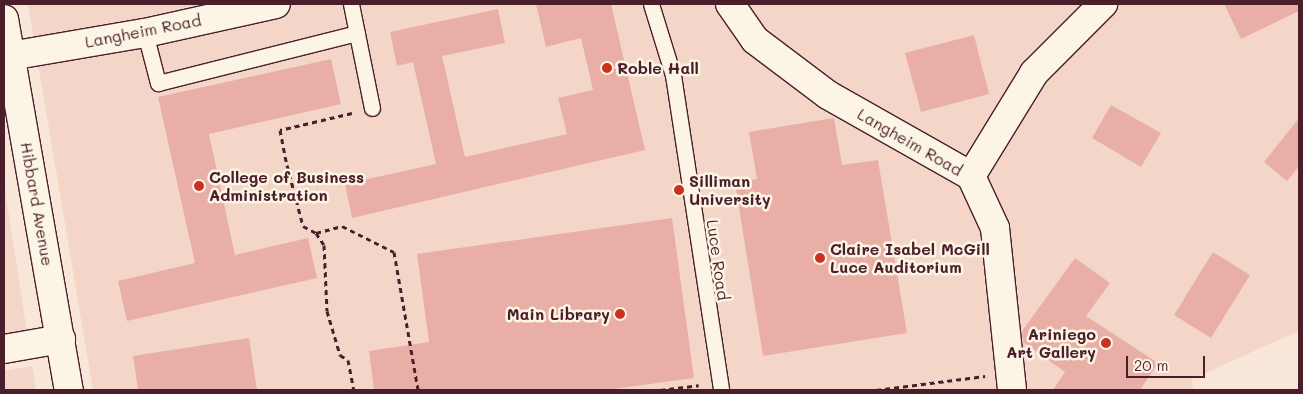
<!DOCTYPE html>
<html>
<head>
<meta charset="utf-8">
<style>
	body { margin:0 }
	#map { position:relative; width:1303px; height:394px; overflow:hidden; background:#f8e7d8; font-family:Mali,sans-serif }
	div>[style] { position:absolute }
	.built>* { inset:0; background:#f4d6c9 }
	.building>* { inset:0; background:#e9afa6 }
	.path>* { height:3px; margin-top:-1.5px; transform-origin:0; background:repeating-linear-gradient(90deg,#4a1f2b 0 5px,transparent 0 9px) }
	.roads { filter:drop-shadow(1px 0 #4a1f2b) drop-shadow(-1px 0 #4a1f2b) drop-shadow(0 1px #4a1f2b) drop-shadow(0 -1px #4a1f2b) }
	.service>* { height:15px; margin:-7.5px; padding:0 7.5px; transform-origin:7.5px; border-radius:7.5px; background:#fcf5e5 }
	.minor>* { height:28px; margin:-14px; padding:0 14px; transform-origin:14px; border-radius:14px; background:#fcf5e5 }
	.tertiary>* { height:28px; margin:-14px; padding:0 14px; transform-origin:14px; border-radius:14px; background:#fcf5e5 }
	.secondary>* { height:28px; margin:-14px; padding:0 14px; transform-origin:14px; border-radius:14px; background:#fcf5e5 }
	.dots>* { width:14px; height:14px; translate:-50% -50%; box-sizing:border-box; border:2px solid #fcf5e5; border-radius:50% }
	span { translate:-50% -50%; white-space:nowrap; text-align:center; line-height:1.15; -webkit-text-stroke:5px #fcf5e5; paint-order:stroke }
	.street-label { font-size:16px; color:#4a1f2b }
	.poi-label { font-size:16px; color:#4a1f2b; font-weight:700 }
	.left { translate:0 -50%; text-align:left }
	.right { translate:-100% -50%; text-align:right }
	.frame { position:absolute; inset:0; border:5px solid #4a1f2b; pointer-events:none }
	.scale { position:absolute; left:1126px; top:356px; width:79px; height:22px; box-sizing:border-box; border:2px solid #4a1f2b; border-top:0; padding-left:6px; font-size:15px; line-height:18px; white-space:nowrap; color:#4a1f2b; -webkit-text-stroke:4px #fcf5e5; paint-order:stroke }
</style>
</head>
<body>
<div id="map">
	<div class="built">
		<div style="clip-path:polygon(28px 4px,1299px 4px,1299px 331px,1192px 379px,1193px 390px,93px 390px)"></div>
		<div style="clip-path:polygon(4px 183px,29px 345px,4px 349px)"></div>
		<div style="clip-path:polygon(32px 366px,36px 390px,4px 390px,4px 371px)"></div>
	</div>
	<div class="building">
		<div style="clip-path:polygon(536px 4px,611px 4px,645px 150px,352px 218px,345px 184px,436px 164px,413px 62px,397px 66px,390px 32px,498px 9px,505px 43px,442px 56px,465px 157px,567px 134px,558px 98px,593px 90px,581px 38px,546px 47px)"></div>
		<div style="clip-path:polygon(1224px 4px,1299px 4px,1299px 11px,1241px 39px)"></div>
		<div style="clip-path:polygon(974px 35px,989px 94px,921px 112px,905px 53px)"></div>
		<div style="clip-path:polygon(331px 59px,341px 104px,209px 134px,235px 255px,308px 238px,317px 278px,127px 321px,118px 281px,195px 263px,158px 97px)"></div>
		<div style="clip-path:polygon(1111px 105px,1161px 133px,1141px 167px,1092px 138px)"></div>
		<div style="clip-path:polygon(834px 118px,842px 165px,878px 160px,907px 333px,763px 356px,735px 183px,757px 179px,749px 132px)"></div>
		<div style="clip-path:polygon(1299px 118px,1299px 166px,1287px 181px,1264px 162px)"></div>
		<div style="clip-path:polygon(672px 218px,694px 378px,606px 390px,374px 390px,369px 351px,429px 342px,417px 254px)"></div>
		<div style="clip-path:polygon(1213px 252px,1250px 275px,1211px 338px,1174px 315px)"></div>
		<div style="clip-path:polygon(1075px 258px,1110px 283px,1086px 316px,1158px 363px,1140px 390px,1053px 390px,1065px 372px,1023px 342px,1022px 331px)"></div>
		<div style="clip-path:polygon(249px 338px,257px 390px,138px 390px,133px 356px)"></div>
	</div>
	<div class="path">
		<div style="left:352px;top:113px;width:74px;rotate:166.7deg"></div>
		<div style="left:280px;top:130px;width:36px;rotate:79deg"></div>
		<div style="left:287px;top:165px;width:63px;rotate:75.3deg"></div>
		<div style="left:303px;top:226px;width:15px;rotate:28deg"></div>
		<div style="left:316px;top:233px;width:27px;rotate:-15deg"></div>
		<div style="left:342px;top:226px;width:58px;rotate:26.6deg"></div>
		<div style="left:394px;top:252px;width:140px;rotate:80.1deg"></div>
		<div style="left:316px;top:233px;width:14px;rotate:56deg"></div>
		<div style="left:324px;top:245px;width:66px;rotate:87.4deg"></div>
		<div style="left:327px;top:311px;width:46px;rotate:73.5deg"></div>
		<div style="left:340px;top:355px;width:9px;rotate:32deg"></div>
		<div style="left:348px;top:360px;width:31px;rotate:79deg"></div>
		<div style="left:660px;top:390px;width:39px;rotate:-7deg"></div>
		<div style="left:876px;top:390px;width:110px;rotate:-7.3deg"></div>
	</div>
	<div class="roads">
		<div class="service">
			<div style="left:351px;top:4px;width:106px;rotate:78.6deg"></div>
			<div style="left:651px;top:4px;width:74px;rotate:72.8deg"></div>
			<div style="left:673px;top:75px;width:319px;rotate:81.3deg"></div>
			<div style="left:145px;top:33px;width:52px;rotate:75.4deg"></div>
			<div style="left:158px;top:83px;width:205px;rotate:-14.1deg"></div>
		</div>
		<div class="minor">
			<div style="left:971px;top:176px;width:121px;rotate:-58.5deg"></div>
			<div style="left:1034px;top:73px;width:98px;rotate:-45deg"></div>
			<div style="left:4px;top:349px;width:58px;rotate:-10deg"></div>
		</div>
		<div class="tertiary">
			<div style="left:730px;top:4px;width:44px;rotate:55.2deg"></div>
			<div style="left:755px;top:40px;width:91px;rotate:37deg"></div>
			<div style="left:828px;top:95px;width:164px;rotate:29.5deg"></div>
			<div style="left:971px;top:176px;width:57px;rotate:65.2deg"></div>
			<div style="left:995px;top:228px;width:163px;rotate:84deg"></div>
			<div style="left:10px;top:56px;width:137px;rotate:-9.7deg"></div>
			<div style="left:145px;top:33px;width:134px;rotate:-12.5deg"></div>
		</div>
		<div class="secondary">
			<div style="left:4px;top:19px;width:377px;rotate:80.1deg"></div>
		</div>
	</div>
	<div class="dots">
		<div style="left:607px;top:68px;background:#c8321e"></div>
		<div style="left:199px;top:186px;background:#c8321e"></div>
		<div style="left:679px;top:190px;background:#c8321e"></div>
		<div style="left:820px;top:258px;background:#c8321e"></div>
		<div style="left:620px;top:314px;background:#c8321e"></div>
		<div style="left:1106px;top:343px;background:#c8321e"></div>
	</div>
	<div class="street-label">
		<span style="left:143px;top:31px;rotate:-11deg">Langheim Road</span>
		<span style="left:910px;top:142px;rotate:30deg">Langheim Road</span>
		<span style="left:37px;top:204px;rotate:80deg">Hibbard Avenue</span>
		<span style="left:718px;top:260px;rotate:82deg">Luce Road</span>
	</div>
	<div class="poi-label">
		<span class="left" style="left:617px;top:68px">Roble Hall</span>
		<span class="left" style="left:209px;top:186px">College of Business<br>Administration</span>
		<span class="left" style="left:689px;top:190px">Silliman<br>University</span>
		<span class="left" style="left:830px;top:258px">Claire Isabel McGill<br>Luce Auditorium</span>
		<span class="right" style="left:610px;top:314px">Main Library</span>
		<span class="right" style="left:1096px;top:343px">Ariniego<br>Art Gallery</span>
	</div>
	<div class="frame"></div>
	<div class="scale">20 m</div>
</div>
</body>
</html>
